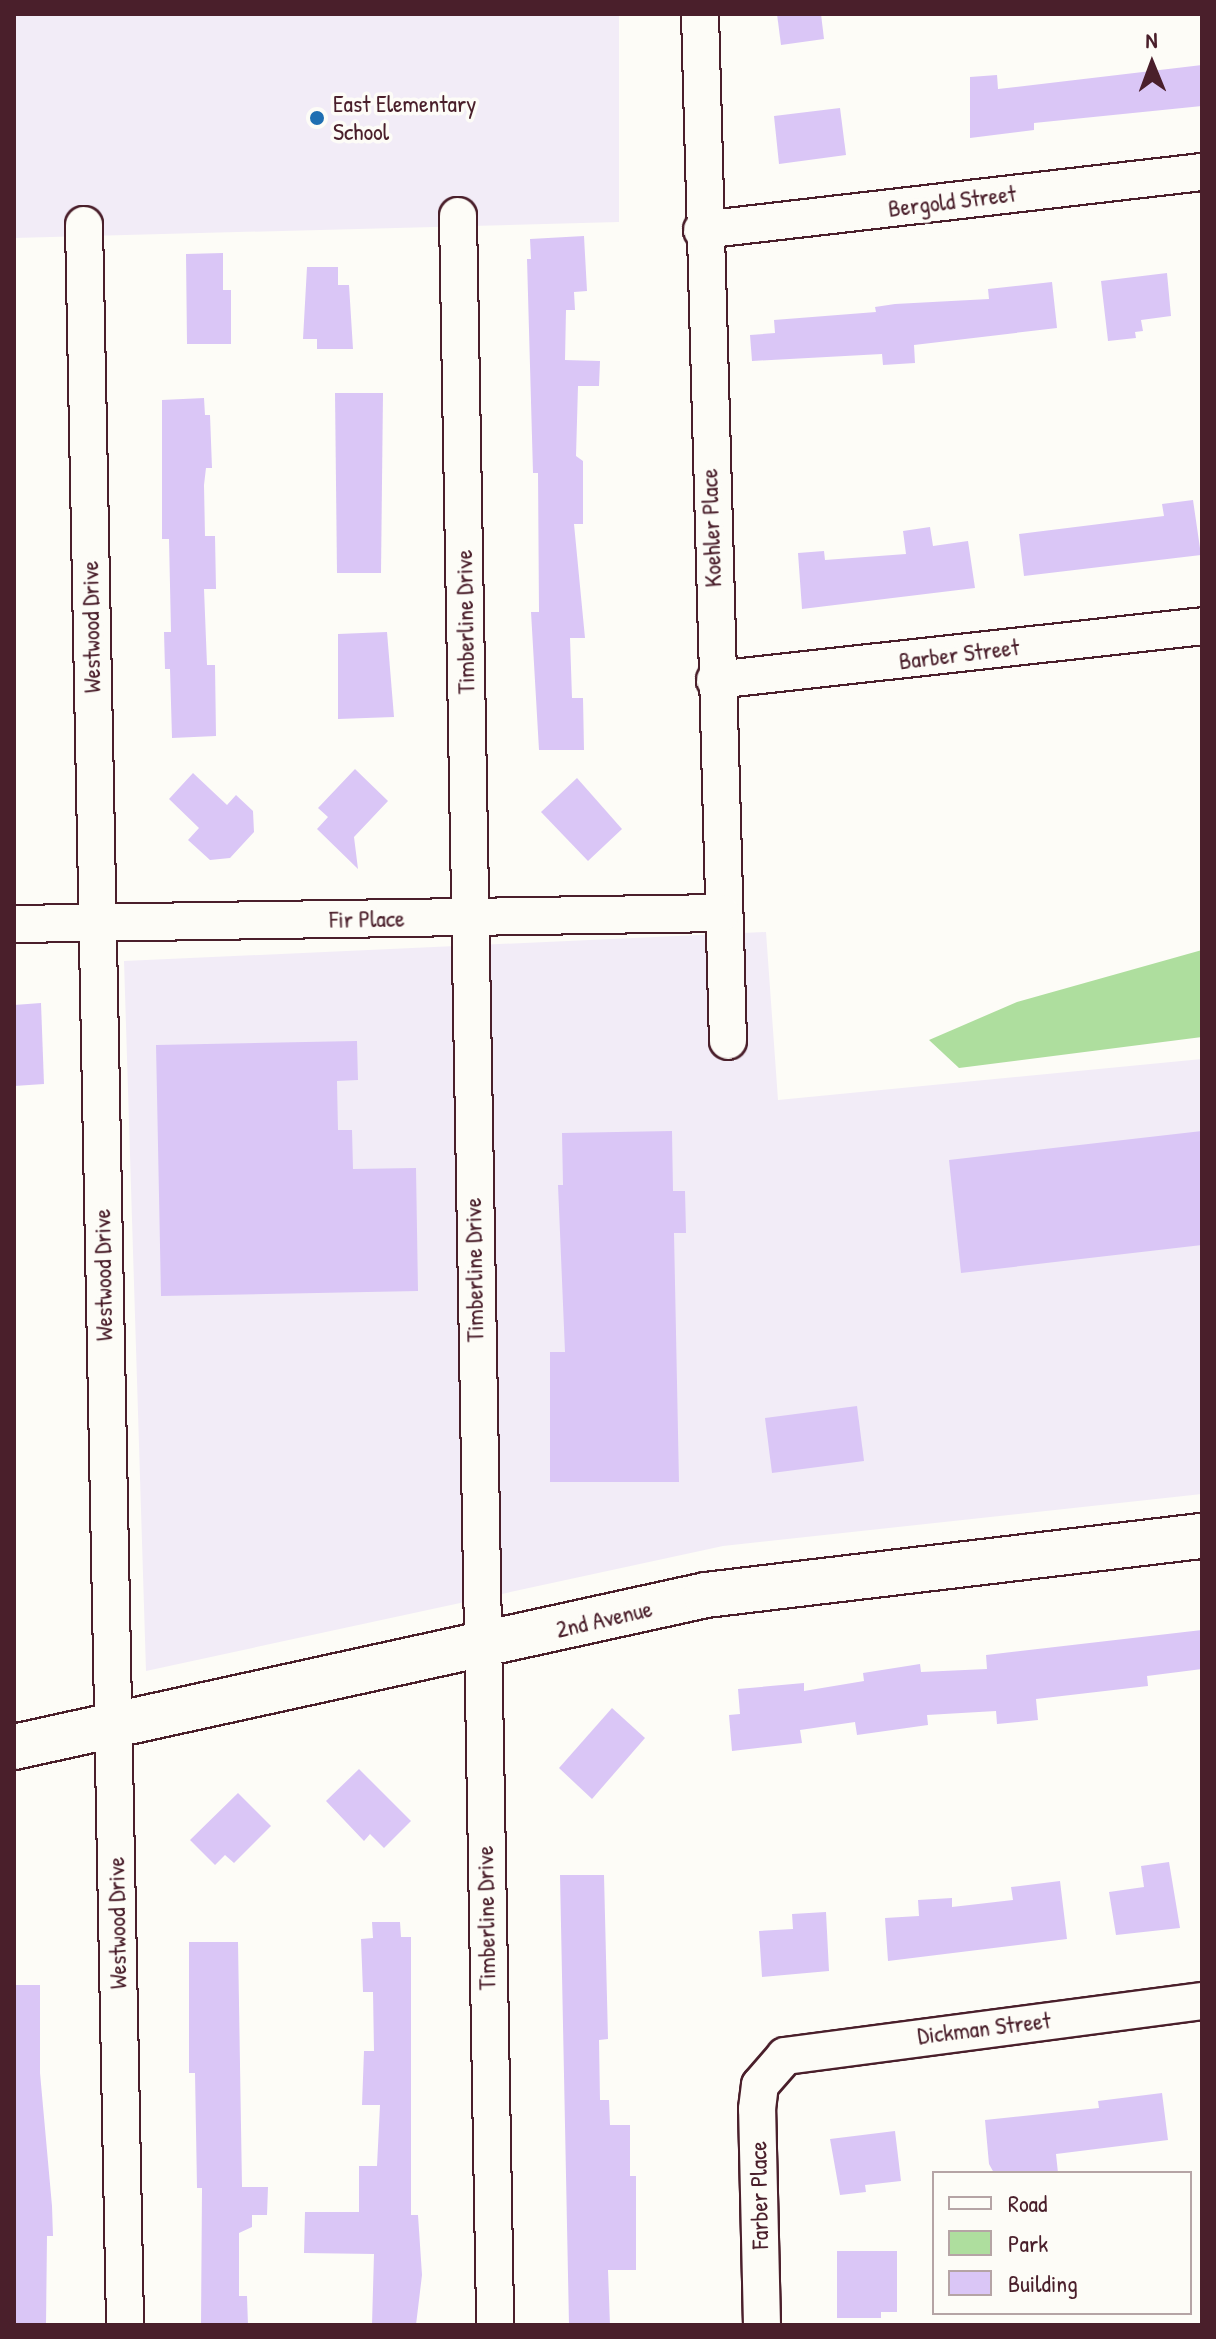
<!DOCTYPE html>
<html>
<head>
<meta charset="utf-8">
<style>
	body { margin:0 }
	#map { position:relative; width:1216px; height:2339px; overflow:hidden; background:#fdfcf7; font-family:"Patrick Hand",sans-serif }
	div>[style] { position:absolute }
	.built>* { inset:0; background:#f2ecf7 }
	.green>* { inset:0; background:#aede9e }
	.building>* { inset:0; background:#dac6f6 }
	.roads { filter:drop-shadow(2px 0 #4a1f2b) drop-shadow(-2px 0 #4a1f2b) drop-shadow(0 2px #4a1f2b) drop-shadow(0 -2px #4a1f2b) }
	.street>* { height:36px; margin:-18px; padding:0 18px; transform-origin:18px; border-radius:18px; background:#fdfcf7 }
	.secondary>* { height:44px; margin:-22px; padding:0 22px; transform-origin:22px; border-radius:22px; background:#fdfcf7 }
	.dots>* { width:22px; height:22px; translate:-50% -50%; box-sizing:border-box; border:4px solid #fdfcf7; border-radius:50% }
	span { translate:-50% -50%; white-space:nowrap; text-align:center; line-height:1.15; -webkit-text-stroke:7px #fdfcf7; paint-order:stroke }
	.poi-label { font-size:24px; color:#4a1f2b }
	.left { translate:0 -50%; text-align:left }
	.street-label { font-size:24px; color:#4a1f2b }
	.frame { position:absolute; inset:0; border:16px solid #4a1f2b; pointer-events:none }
	.legend { position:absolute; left:932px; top:2171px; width:260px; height:144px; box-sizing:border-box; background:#fdfcf7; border:2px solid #b5a4a5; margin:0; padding:10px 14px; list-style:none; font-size:24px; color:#4a1f2b }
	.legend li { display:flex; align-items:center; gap:16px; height:40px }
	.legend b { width:40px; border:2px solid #b5a4a5 }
	.north { position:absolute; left:1112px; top:24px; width:80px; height:80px; -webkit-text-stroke:6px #fdfcf7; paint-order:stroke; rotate:359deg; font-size:22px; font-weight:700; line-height:32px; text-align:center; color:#4a1f2b }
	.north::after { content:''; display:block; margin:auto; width:28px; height:36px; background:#4a1f2b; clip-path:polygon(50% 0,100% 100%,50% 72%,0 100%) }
</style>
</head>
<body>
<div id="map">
	<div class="built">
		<div style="clip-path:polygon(14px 14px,619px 14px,619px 222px,14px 238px)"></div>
		<div style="clip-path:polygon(766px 932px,778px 1100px,1202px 1059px,1202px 1494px,723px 1546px,146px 1671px,124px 961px)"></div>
	</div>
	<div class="green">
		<div style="clip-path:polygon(1202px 950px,1202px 1037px,959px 1068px,929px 1040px,1017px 1002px)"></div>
	</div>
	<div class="building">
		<div style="clip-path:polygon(777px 14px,821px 14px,824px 39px,781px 45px)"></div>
		<div style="clip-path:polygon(1202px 65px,1202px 106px,1034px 123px,1034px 130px,970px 138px,970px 77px,997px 75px,998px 89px)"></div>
		<div style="clip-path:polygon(840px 108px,846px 155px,779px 164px,774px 116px)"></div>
		<div style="clip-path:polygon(584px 236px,587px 291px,574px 292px,575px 310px,566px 310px,565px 360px,600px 361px,599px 386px,578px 386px,576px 456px,583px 461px,583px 524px,574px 524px,585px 638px,570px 638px,572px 698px,583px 698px,584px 750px,539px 750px,531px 612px,539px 612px,538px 473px,533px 473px,527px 259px,531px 259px,530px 239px)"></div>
		<div style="clip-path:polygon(223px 253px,223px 290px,231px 290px,231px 344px,187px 344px,186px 254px)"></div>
		<div style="clip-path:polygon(307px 267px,338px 267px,338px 285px,349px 285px,353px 349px,317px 349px,317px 339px,303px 339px)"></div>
		<div style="clip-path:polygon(1167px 273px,1171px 316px,1141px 320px,1143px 331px,1135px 332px,1136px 338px,1108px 341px,1101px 281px)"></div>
		<div style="clip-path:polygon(1052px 282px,1057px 328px,914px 345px,915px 363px,883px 365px,882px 354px,752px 361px,750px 335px,775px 333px,774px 320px,876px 312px,875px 307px,895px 304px,989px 299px,988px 289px)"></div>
		<div style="clip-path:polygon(335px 393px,383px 393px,381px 573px,337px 573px)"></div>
		<div style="clip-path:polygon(204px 398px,205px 415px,210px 415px,212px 468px,206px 468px,204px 485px,205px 536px,215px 536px,216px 589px,204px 589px,207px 665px,215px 665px,216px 736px,172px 738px,170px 669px,165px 669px,164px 632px,171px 632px,169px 539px,162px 539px,162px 400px)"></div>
		<div style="clip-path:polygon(1193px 500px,1201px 555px,1024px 576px,1019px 534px,1164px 516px,1162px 504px)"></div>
		<div style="clip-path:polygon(930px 527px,933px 546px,968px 541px,975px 588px,802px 609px,798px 553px,824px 551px,825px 560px,906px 554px,903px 531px)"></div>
		<div style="clip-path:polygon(387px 632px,394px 717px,338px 719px,338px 634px)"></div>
		<div style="clip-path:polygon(355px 769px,388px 801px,354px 837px,358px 869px,317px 829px,328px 817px,318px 808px)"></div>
		<div style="clip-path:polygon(193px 773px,227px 805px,236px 795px,253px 811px,254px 832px,230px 858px,210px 860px,188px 840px,199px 828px,169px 799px)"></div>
		<div style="clip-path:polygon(577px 778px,622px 829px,588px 861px,541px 812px)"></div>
		<div style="clip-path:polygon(41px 1003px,44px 1084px,14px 1086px,14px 1005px)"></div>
		<div style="clip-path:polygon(357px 1041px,358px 1080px,337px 1081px,338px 1130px,352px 1130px,353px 1169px,416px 1168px,418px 1291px,161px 1296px,156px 1045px)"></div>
		<div style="clip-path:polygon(672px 1131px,673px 1191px,685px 1191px,686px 1233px,674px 1233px,679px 1482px,550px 1482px,550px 1352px,565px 1352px,558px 1185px,563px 1185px,562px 1133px)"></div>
		<div style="clip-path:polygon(1202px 1131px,1202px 1245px,961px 1273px,949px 1160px)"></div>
		<div style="clip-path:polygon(857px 1406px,864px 1461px,772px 1473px,765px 1418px)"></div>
		<div style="clip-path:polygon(1202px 1630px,1202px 1669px,1147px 1676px,1148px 1686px,1036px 1699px,1038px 1720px,997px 1724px,996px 1711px,927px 1715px,928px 1725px,857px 1735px,855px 1722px,800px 1730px,802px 1743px,732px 1751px,729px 1715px,740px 1714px,738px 1689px,804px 1683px,804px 1691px,864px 1681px,863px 1673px,920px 1664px,921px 1672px,987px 1669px,986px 1655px)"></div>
		<div style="clip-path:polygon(612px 1708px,645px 1738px,592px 1799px,559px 1768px)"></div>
		<div style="clip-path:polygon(359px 1769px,411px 1821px,384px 1848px,370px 1834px,364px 1841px,326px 1801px)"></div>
		<div style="clip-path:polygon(238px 1793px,271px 1826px,234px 1863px,225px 1855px,215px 1865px,190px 1840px)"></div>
		<div style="clip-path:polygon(1169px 1862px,1180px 1928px,1116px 1935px,1109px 1892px,1144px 1887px,1141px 1866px)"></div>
		<div style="clip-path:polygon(560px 1875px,604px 1875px,608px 2039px,599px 2040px,600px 2100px,609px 2100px,610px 2125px,630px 2125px,630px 2176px,636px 2176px,636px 2270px,608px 2270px,610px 2325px,569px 2325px)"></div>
		<div style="clip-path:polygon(1060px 1881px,1067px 1939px,888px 1961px,885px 1918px,919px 1916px,918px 1900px,952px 1898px,952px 1907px,1013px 1900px,1011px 1887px)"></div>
		<div style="clip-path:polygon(826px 1912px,829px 1971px,762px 1977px,759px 1931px,793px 1929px,792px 1914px)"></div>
		<div style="clip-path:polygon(372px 1922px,400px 1922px,401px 1937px,411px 1937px,411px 2215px,418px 2215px,422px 2275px,416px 2325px,372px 2325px,374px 2254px,304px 2253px,305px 2212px,359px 2212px,359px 2166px,377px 2166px,380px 2105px,362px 2105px,364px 2051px,374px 2051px,373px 1992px,363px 1992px,361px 1939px,373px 1938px)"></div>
		<div style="clip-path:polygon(189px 1942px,238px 1942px,242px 2187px,268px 2187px,267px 2215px,252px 2215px,252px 2227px,239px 2233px,239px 2296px,247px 2296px,248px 2325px,201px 2325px,202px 2188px,197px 2188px,195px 2073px,189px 2073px)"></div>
		<div style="clip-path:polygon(14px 1985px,40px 1985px,40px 2073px,52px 2206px,53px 2236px,47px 2236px,46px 2325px,14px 2325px)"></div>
		<div style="clip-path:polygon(1162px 2093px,1168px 2140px,1056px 2154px,1058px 2173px,994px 2173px,989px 2164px,985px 2120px,1099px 2108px,1098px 2101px)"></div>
		<div style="clip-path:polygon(895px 2131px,901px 2181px,865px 2185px,866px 2192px,840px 2195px,830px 2139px)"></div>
		<div style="clip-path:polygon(837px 2251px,897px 2251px,897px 2312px,881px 2312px,881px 2318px,837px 2318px)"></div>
	</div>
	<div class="roads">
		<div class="street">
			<div style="left:700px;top:14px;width:1027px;rotate:88.44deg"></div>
			<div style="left:458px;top:216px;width:2109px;rotate:88.99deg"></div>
			<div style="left:84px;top:225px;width:2100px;rotate:88.88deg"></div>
			<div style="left:702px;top:230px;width:503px;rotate:-6.62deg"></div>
			<div style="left:715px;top:680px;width:490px;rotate:-6.3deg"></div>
			<div style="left:14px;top:924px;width:707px;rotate:-0.89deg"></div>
			<div style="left:762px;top:2325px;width:216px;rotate:-91.3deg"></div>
			<div style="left:757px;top:2109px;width:24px;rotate:-83deg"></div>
			<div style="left:760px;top:2085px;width:38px;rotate:-49deg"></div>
			<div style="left:785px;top:2056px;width:421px;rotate:-7.5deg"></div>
		</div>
		<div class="secondary">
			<div style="left:14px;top:1747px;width:708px;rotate:-12.39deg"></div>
			<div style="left:706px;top:1595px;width:499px;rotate:-6.8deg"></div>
		</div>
	</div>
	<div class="dots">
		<div style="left:317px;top:118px;background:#1f6fb2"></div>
	</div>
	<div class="poi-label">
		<span class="left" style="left:333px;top:118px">East Elementary<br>School</span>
	</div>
	<div class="street-label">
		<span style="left:952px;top:201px;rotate:-7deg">Bergold Street</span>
		<span style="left:711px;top:528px;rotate:-92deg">Koehler Place</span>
		<span style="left:465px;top:622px;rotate:-91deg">Timberline Drive</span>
		<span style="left:91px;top:627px;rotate:-91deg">Westwood Drive</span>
		<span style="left:959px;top:654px;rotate:-7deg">Barber Street</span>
		<span style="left:367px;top:919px;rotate:-1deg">Fir Place</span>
		<span style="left:474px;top:1270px;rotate:-91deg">Timberline Drive</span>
		<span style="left:103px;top:1275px;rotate:-91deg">Westwood Drive</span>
		<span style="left:604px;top:1619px;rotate:-13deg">2nd Avenue</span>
		<span style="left:486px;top:1918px;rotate:-91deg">Timberline Drive</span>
		<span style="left:117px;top:1923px;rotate:-91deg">Westwood Drive</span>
		<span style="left:984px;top:2028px;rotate:-7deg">Dickman Street</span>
		<span style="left:759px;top:2195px;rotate:-91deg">Farber Place</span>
	</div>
	<div class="frame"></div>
	<ul class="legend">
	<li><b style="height:10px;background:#fdfcf7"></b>Road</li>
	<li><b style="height:22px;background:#aede9e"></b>Park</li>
	<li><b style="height:22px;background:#dac6f6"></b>Building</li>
	</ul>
	<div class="north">N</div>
</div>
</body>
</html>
